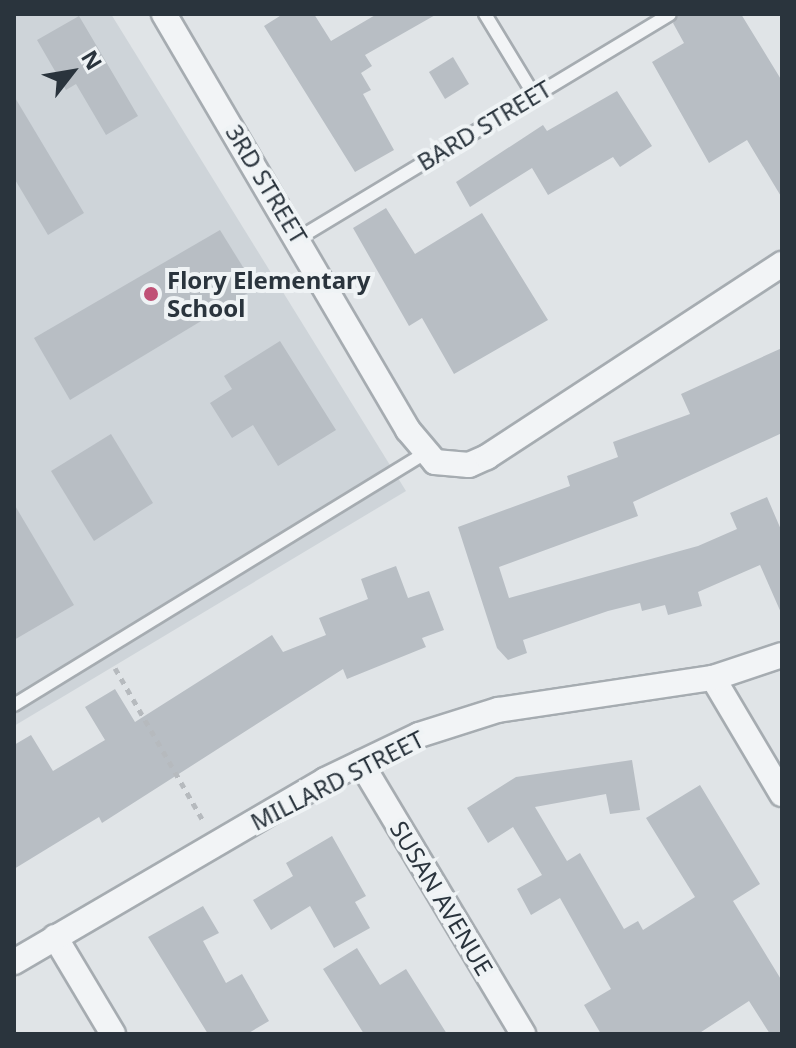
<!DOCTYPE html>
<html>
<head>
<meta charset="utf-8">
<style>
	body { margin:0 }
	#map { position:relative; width:796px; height:1048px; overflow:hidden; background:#e0e4e7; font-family:"Noto Sans",sans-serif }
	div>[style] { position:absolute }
	.built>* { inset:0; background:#ced4d9 }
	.building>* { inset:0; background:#b8bec4 }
	.path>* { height:5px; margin-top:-2.5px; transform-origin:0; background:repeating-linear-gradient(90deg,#b6babe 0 6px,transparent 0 12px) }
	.roads { filter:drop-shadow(2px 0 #a6acb1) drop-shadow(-2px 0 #a6acb1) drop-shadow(0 2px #a6acb1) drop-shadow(0 -2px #a6acb1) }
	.lane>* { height:12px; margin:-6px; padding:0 6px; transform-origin:6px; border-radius:6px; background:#f2f4f6 }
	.street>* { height:24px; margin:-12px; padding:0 12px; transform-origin:12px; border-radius:12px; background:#f2f4f6 }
	.dots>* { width:22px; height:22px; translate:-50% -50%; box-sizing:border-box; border:4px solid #eff3f5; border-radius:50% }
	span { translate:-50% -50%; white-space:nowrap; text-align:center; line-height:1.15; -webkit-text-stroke:8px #eff3f5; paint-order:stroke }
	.street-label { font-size:24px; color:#2a343d }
	.poi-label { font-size:24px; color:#2a343d; font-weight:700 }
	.left { translate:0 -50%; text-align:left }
	.frame { position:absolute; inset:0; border:16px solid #2a343d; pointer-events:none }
	.north { position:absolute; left:32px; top:32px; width:80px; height:80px; -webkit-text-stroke:6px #eff3f5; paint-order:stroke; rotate:59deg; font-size:22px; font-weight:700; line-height:32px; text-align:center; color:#2a343d }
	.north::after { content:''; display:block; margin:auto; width:28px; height:36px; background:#2a343d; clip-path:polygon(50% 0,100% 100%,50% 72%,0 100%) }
</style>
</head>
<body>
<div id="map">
	<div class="built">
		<div style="clip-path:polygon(14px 14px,111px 14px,406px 491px,14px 726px)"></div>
	</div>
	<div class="building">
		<div style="clip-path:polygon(283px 14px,314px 14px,331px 41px,377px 14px,437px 14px,365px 55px,372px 66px,361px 73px,371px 90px,363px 94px,394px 150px,355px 172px,264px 26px)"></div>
		<div style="clip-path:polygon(679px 14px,741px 14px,782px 81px,782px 198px,747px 140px,709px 163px,652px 62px,684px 43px,673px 23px)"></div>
		<div style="clip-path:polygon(79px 16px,138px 116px,106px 135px,76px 84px,66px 90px,37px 40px)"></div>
		<div style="clip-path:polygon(453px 57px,469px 84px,445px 99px,429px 72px)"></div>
		<div style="clip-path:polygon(617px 91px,652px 146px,620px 167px,613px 157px,548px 195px,532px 168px,470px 207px,456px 182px,543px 125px,547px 131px)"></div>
		<div style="clip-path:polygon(14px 96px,84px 213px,48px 235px,14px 178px)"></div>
		<div style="clip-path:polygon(386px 208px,415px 254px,482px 213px,548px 320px,454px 374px,422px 318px,409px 326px,353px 228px)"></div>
		<div style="clip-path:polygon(220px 230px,256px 288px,70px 400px,34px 338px)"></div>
		<div style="clip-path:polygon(280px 341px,336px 430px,278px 466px,253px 425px,232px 438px,210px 403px,232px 389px,224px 376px)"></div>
		<div style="clip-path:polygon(782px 348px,782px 433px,633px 502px,638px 516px,499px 567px,509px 598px,698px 546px,737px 529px,730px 513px,767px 497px,782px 532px,782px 615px,760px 565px,698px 592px,702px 606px,668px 615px,665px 605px,642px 611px,640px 603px,608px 611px,523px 640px,527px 653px,508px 660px,497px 648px,458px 527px,570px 486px,567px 476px,618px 457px,613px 442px,690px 414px,681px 394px)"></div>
		<div style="clip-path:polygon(111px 434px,153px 503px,94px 541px,51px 471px)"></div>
		<div style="clip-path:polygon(14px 504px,74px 605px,14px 640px)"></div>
		<div style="clip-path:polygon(396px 566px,408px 598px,429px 591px,444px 630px,422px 638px,426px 647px,347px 679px,343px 669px,102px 823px,99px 817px,14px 869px,14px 745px,31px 735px,53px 771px,105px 740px,85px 707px,115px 689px,135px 722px,272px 635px,283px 652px,326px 635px,319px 618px,368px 599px,361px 579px)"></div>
		<div style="clip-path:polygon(632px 760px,640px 810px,610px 814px,606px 794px,535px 807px,567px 861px,580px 853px,624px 929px,638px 921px,643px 930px,695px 897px,646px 818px,700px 785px,760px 884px,733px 901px,782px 981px,782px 1034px,770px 1034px,749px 1001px,698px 1034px,601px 1034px,584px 1005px,611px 989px,560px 898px,531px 915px,517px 889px,542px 875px,513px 827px,488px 843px,467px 808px,516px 777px)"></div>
		<div style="clip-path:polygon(332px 836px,366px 896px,355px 902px,370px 928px,334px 948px,310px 906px,271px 930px,253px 900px,293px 876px,286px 863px)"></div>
		<div style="clip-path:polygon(203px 906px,219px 933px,203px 941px,226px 983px,242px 974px,269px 1021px,247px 1034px,208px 1034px,148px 937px)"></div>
		<div style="clip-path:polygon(357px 948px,380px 985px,406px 969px,447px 1034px,364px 1034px,323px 969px)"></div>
	</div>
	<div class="path">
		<div style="left:115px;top:668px;width:178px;rotate:60deg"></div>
	</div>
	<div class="roads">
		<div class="lane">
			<div style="left:485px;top:14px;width:95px;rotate:58.8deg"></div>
			<div style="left:299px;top:238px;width:433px;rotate:-31.1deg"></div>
			<div style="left:14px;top:705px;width:483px;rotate:-31.5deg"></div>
		</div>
		<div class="street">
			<div style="left:164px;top:14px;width:482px;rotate:59.6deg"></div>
			<div style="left:408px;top:430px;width:42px;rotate:49.8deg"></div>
			<div style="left:435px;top:462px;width:34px;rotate:5deg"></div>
			<div style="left:469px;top:465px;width:20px;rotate:-24deg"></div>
			<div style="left:487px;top:457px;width:353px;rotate:-33.2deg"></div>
			<div style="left:713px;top:678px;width:135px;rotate:59.3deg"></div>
			<div style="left:361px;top:763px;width:316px;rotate:59.1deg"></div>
			<div style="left:55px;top:937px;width:113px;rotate:59.1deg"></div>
			<div style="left:14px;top:962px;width:360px;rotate:-30.3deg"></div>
			<div style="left:325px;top:780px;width:104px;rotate:-25.6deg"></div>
			<div style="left:419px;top:735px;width:83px;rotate:-17.6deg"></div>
			<div style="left:498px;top:710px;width:217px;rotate:-8.5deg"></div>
			<div style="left:713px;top:678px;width:73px;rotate:-18.4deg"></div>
		</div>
	</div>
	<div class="dots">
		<div style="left:151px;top:294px;background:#c05176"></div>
	</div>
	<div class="street-label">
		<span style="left:484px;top:125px;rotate:-31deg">BARD STREET</span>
		<span style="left:267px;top:184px;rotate:59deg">3RD STREET</span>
		<span style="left:337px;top:780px;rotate:-27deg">MILLARD STREET</span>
		<span style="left:442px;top:898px;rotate:59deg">SUSAN AVENUE</span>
	</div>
	<div class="poi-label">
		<span class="left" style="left:167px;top:294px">Flory Elementary<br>School</span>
	</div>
	<div class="frame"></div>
	<div class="north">N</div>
</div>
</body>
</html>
